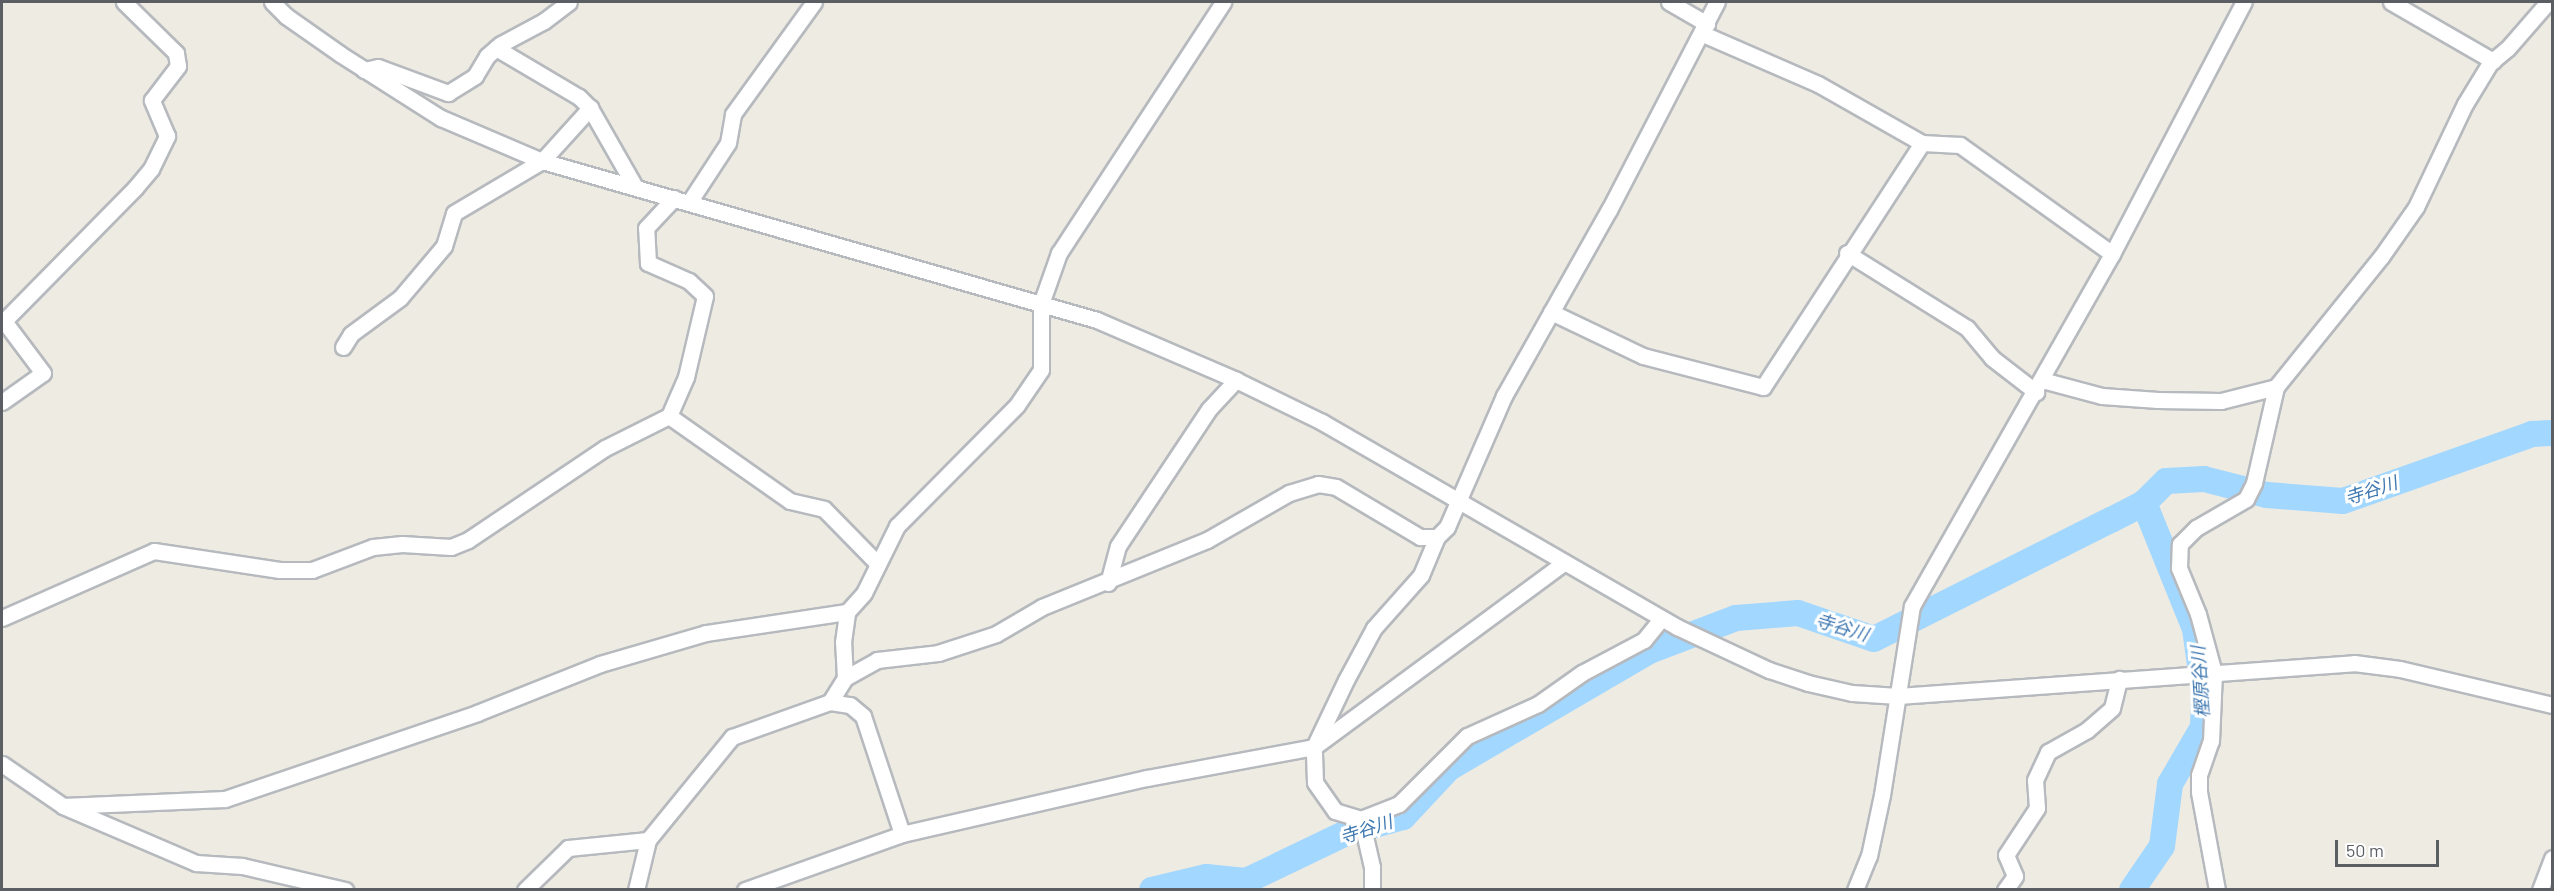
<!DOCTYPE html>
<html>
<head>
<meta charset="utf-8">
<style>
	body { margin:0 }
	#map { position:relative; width:2554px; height:891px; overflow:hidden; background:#eeebe3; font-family:Barlow,"Noto Sans JP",sans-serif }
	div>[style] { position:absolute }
	.river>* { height:26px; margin:-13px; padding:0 13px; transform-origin:13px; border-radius:13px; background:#a2d7ff }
	.roads { filter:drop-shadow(2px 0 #b6b9bd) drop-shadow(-2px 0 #b6b9bd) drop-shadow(0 2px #b6b9bd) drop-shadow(0 -2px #b6b9bd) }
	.minor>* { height:15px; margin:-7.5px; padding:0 7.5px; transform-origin:7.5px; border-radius:7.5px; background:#fff }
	span { translate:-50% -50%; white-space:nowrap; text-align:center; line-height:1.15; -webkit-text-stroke:6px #fff; paint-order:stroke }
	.water-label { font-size:18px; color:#3f78b1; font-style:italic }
	.frame { position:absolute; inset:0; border:3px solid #5b5f64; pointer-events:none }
	.scale { position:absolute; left:2335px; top:840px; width:104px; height:27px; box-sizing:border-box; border:3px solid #5b5f64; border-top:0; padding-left:8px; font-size:18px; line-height:21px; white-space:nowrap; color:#5b5f64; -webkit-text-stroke:4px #fff; paint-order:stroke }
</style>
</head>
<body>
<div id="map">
	<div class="river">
		<div style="left:1152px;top:890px;width:56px;rotate:-13.5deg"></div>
		<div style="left:1206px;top:877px;width:40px;rotate:5.7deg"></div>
		<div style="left:1246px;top:881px;width:111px;rotate:-25.6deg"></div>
		<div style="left:1346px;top:833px;width:59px;rotate:-15.7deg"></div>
		<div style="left:1403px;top:817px;width:67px;rotate:-46.8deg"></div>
		<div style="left:1449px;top:768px;width:232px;rotate:-30.3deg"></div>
		<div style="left:1649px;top:651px;width:93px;rotate:-20.8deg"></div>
		<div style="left:1736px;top:618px;width:62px;rotate:-4.6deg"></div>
		<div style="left:1798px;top:613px;width:80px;rotate:18.9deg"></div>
		<div style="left:1874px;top:639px;width:265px;rotate:-26.7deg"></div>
		<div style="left:2111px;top:520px;width:37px;rotate:-27deg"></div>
		<div style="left:2144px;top:503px;width:31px;rotate:-45deg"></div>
		<div style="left:2166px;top:481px;width:38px;rotate:-3deg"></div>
		<div style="left:2204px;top:479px;width:65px;rotate:14.3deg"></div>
		<div style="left:2267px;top:495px;width:76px;rotate:4.5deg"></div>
		<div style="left:2343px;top:501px;width:201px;rotate:-19.5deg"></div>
		<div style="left:2532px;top:434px;width:20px;rotate:-3deg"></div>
		<div style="left:2132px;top:890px;width:53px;rotate:-55.7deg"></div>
		<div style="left:2162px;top:846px;width:63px;rotate:-82.6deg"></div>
		<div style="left:2170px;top:784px;width:66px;rotate:-59.9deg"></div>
		<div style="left:2203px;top:727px;width:34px;rotate:-88deg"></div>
		<div style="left:2204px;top:693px;width:65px;rotate:-98deg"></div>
		<div style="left:2195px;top:629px;width:136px;rotate:-112deg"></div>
	</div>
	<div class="roads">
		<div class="minor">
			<div style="left:272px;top:2px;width:20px;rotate:45deg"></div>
			<div style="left:286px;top:16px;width:66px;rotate:35.1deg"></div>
			<div style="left:340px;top:54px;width:120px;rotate:32.4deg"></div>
			<div style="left:441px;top:118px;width:110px;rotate:23.1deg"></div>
			<div style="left:542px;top:161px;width:577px;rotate:15.99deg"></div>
			<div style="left:1097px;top:320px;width:151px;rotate:23.3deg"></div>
			<div style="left:1236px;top:380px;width:96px;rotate:26deg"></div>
			<div style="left:1322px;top:422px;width:410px;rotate:30deg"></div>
			<div style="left:1677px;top:627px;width:102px;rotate:25.1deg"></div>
			<div style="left:1769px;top:670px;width:41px;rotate:18.4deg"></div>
			<div style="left:1808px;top:683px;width:45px;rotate:12.8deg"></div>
			<div style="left:1852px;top:693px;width:46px;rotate:3.7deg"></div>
			<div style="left:1898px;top:696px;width:457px;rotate:-4.1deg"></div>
			<div style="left:2354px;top:663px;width:46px;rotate:7.4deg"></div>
			<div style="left:2400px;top:669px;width:156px;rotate:13.3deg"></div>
			<div style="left:1669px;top:2px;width:44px;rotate:30.1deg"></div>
			<div style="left:2391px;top:2px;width:118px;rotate:30deg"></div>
			<div style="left:1703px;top:34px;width:125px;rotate:23.5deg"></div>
			<div style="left:1818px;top:84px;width:120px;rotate:29.6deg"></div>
			<div style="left:1922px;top:143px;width:38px;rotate:3deg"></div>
			<div style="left:1960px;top:145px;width:187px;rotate:35.6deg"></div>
			<div style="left:496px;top:48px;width:96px;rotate:30.6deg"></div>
			<div style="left:579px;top:97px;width:16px;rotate:45deg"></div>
			<div style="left:590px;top:108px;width:91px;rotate:60.3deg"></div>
			<div style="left:364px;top:70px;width:14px;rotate:-12deg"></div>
			<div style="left:378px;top:67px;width:75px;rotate:20.4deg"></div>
			<div style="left:448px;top:93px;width:32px;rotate:-32deg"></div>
			<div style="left:475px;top:76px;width:23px;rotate:-59deg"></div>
			<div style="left:487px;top:56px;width:18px;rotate:-41deg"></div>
			<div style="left:501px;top:44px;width:49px;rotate:-28.1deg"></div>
			<div style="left:544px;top:21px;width:31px;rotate:-37deg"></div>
			<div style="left:690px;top:201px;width:69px;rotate:-56.8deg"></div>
			<div style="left:728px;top:143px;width:29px;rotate:-80deg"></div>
			<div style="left:733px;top:114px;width:138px;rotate:-54.1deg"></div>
			<div style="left:1847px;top:253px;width:142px;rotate:32deg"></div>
			<div style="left:1967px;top:328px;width:39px;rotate:50deg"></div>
			<div style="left:1992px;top:358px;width:56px;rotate:37.7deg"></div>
			<div style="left:1551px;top:312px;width:102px;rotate:25.6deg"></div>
			<div style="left:1643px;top:356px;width:124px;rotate:14.5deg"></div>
			<div style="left:1763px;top:387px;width:291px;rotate:-56.9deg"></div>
			<div style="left:343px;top:347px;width:15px;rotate:-58deg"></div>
			<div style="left:351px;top:334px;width:61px;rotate:-36.3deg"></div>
			<div style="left:400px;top:298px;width:68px;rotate:-49.8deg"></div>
			<div style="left:444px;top:246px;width:34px;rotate:-73deg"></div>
			<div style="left:454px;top:213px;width:102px;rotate:-30.6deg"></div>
			<div style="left:542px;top:161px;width:72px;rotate:-47.8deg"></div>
			<div style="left:2042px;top:380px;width:62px;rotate:14.9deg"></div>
			<div style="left:2102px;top:396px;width:56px;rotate:4.1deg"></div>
			<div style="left:2158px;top:400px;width:63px;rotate:0.9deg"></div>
			<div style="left:2221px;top:401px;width:57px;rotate:-14.3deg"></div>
			<div style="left:2px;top:402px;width:50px;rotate:-35.3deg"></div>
			<div style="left:43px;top:373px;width:65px;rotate:-126.9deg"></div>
			<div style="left:4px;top:321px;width:187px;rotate:-45.4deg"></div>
			<div style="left:135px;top:188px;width:25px;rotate:-50deg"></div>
			<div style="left:151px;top:169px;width:37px;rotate:-64deg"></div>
			<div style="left:167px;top:136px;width:39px;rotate:-113deg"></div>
			<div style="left:152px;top:100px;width:43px;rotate:-52.6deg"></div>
			<div style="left:178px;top:66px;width:13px;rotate:-99deg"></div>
			<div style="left:176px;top:53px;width:73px;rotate:-135.6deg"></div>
			<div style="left:669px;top:416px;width:148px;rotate:35.1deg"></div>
			<div style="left:790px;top:501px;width:35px;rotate:13deg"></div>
			<div style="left:824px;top:509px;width:77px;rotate:45.5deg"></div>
			<div style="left:1108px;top:583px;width:38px;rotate:-75deg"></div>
			<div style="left:1118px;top:546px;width:164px;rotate:-56.4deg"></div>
			<div style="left:1209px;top:409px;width:40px;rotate:-47deg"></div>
			<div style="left:2px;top:618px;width:166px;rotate:-23.8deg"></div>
			<div style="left:154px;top:551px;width:127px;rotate:8.6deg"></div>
			<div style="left:280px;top:570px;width:32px"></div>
			<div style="left:312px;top:570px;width:65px;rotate:-20.7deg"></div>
			<div style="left:373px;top:547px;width:29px;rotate:-6deg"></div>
			<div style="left:402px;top:544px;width:49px;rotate:3.5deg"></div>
			<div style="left:451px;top:547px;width:18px;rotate:-22deg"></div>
			<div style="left:468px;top:540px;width:165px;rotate:-33.9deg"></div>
			<div style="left:605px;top:448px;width:72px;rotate:-26.6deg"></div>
			<div style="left:669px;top:416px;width:43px;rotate:-66.4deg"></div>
			<div style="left:686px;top:377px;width:83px;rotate:-76.8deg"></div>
			<div style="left:705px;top:296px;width:22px;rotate:-137deg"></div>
			<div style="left:689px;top:281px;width:45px;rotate:-156.3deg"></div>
			<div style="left:648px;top:263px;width:35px;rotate:-93deg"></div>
			<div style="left:646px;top:228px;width:41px;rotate:-47deg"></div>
			<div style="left:1661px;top:619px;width:27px;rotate:129deg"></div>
			<div style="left:1644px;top:640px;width:70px;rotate:152deg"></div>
			<div style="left:1582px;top:673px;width:54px;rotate:144.8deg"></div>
			<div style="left:1538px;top:704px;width:78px;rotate:155.7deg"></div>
			<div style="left:1467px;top:736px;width:96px;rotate:135deg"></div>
			<div style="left:1399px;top:804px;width:41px;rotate:158.5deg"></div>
			<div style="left:1361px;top:819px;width:27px;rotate:-163deg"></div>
			<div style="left:1335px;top:811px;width:35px;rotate:-125deg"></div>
			<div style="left:1315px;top:782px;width:35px;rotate:-92deg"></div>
			<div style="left:1314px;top:747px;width:74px;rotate:-64.5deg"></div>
			<div style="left:1346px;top:680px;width:59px;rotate:-61.7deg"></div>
			<div style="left:1374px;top:628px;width:71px;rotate:-48.4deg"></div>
			<div style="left:1421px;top:575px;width:41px;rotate:-67.2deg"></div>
			<div style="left:1437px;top:537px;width:14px;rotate:-45deg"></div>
			<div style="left:1447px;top:527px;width:143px;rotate:-66.5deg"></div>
			<div style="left:1504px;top:396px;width:214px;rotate:-60.6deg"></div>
			<div style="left:1609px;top:210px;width:234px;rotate:-62.6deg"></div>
			<div style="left:845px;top:678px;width:36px;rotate:-93deg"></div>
			<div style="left:843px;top:642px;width:30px;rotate:-82deg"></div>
			<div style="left:847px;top:612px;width:25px;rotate:-48deg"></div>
			<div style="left:864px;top:593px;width:75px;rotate:-63.8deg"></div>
			<div style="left:897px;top:526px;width:170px;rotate:-45.2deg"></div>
			<div style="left:1017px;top:405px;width:42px;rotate:-55.6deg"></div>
			<div style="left:1041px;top:370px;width:66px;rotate:-90deg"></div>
			<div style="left:1041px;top:304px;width:54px;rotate:-70.6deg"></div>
			<div style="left:1059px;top:253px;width:300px;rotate:-56.8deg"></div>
			<div style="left:830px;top:702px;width:20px;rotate:9deg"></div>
			<div style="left:850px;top:705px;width:17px;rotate:40deg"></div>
			<div style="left:863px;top:716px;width:124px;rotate:71.7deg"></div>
			<div style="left:2px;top:764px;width:74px;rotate:34.5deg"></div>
			<div style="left:63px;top:806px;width:145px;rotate:23.2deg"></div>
			<div style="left:196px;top:863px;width:46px;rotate:3.7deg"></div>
			<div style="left:242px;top:866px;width:106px;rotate:13.1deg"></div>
			<div style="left:63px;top:806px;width:162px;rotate:-2.5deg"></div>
			<div style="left:225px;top:799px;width:266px;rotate:-18.8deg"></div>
			<div style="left:477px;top:713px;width:132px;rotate:-21.7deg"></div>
			<div style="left:600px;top:664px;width:110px;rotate:-16.3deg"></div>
			<div style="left:706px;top:633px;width:143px;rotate:-8.5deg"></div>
			<div style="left:1361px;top:819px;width:49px;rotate:77.1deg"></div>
			<div style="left:1372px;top:867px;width:23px;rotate:90deg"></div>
			<div style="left:525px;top:890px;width:60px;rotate:-44.3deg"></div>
			<div style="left:568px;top:848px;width:80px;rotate:-5.7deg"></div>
			<div style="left:636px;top:890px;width:51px;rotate:-76.5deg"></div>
			<div style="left:648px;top:840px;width:133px;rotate:-50.8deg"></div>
			<div style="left:732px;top:737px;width:104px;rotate:-19.7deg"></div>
			<div style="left:830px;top:702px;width:28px;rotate:-58deg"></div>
			<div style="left:845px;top:678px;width:37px;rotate:-29deg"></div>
			<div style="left:877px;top:660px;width:61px;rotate:-6.5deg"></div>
			<div style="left:938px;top:653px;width:61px;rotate:-18.1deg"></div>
			<div style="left:996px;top:634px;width:53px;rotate:-30.4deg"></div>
			<div style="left:1042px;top:607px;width:178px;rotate:-22.1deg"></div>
			<div style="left:1207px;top:540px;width:95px;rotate:-29.8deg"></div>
			<div style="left:1289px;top:493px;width:30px;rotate:-17deg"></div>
			<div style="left:1318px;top:484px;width:18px;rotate:9deg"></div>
			<div style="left:1336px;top:487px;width:98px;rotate:30.8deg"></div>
			<div style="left:1420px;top:537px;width:17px"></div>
			<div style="left:745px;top:890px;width:167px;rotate:-19.6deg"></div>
			<div style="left:902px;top:834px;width:251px;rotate:-12.9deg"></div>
			<div style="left:1147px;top:778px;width:170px;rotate:-10.5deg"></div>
			<div style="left:1314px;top:747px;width:308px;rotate:-36.4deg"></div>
			<div style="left:1855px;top:890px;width:37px;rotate:-68deg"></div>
			<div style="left:1869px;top:856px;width:62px;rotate:-78deg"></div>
			<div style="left:1882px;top:795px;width:191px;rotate:-81deg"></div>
			<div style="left:1912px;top:606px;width:405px;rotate:-60.4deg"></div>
			<div style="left:2112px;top:254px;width:284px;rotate:-62.4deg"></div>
			<div style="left:2005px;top:890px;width:17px;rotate:-54deg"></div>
			<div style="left:2015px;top:876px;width:23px;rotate:-113deg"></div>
			<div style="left:2006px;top:855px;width:56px;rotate:-56.6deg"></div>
			<div style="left:2037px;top:808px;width:28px;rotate:-94deg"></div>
			<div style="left:2035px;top:780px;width:31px;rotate:-65deg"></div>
			<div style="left:2048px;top:752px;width:45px;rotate:-29.4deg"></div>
			<div style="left:2087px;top:730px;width:33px;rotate:-41deg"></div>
			<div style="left:2112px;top:708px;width:30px;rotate:-76deg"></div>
			<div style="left:2217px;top:890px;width:100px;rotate:-100.4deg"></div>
			<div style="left:2199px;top:792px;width:17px;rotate:-90deg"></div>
			<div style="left:2199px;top:775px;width:36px;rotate:-71deg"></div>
			<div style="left:2211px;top:741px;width:68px;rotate:-87.5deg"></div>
			<div style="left:2214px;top:673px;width:61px;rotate:-105.2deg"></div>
			<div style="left:2198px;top:614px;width:50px;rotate:-112.4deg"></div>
			<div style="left:2179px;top:568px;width:24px;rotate:-88deg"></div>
			<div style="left:2180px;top:544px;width:23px;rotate:-45deg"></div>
			<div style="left:2196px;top:528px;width:58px;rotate:-30.1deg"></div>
			<div style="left:2246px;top:499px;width:18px;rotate:-63deg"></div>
			<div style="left:2254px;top:483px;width:98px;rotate:-77.1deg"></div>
			<div style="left:2276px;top:387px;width:167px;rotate:-51.1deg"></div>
			<div style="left:2381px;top:257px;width:61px;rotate:-55deg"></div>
			<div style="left:2416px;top:207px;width:114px;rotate:-64.6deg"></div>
			<div style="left:2465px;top:104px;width:48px;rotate:-58.6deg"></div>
			<div style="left:2490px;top:63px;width:23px;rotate:-40deg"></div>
			<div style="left:2508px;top:48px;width:61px;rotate:-49deg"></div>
			<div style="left:2540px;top:890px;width:34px;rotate:-69deg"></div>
		</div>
	</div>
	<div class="water-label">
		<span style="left:2371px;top:490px;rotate:-18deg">寺谷川</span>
		<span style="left:1842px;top:627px;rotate:17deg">寺谷川</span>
		<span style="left:2200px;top:682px;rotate:-94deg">樫原谷川</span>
		<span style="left:1366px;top:829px;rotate:-18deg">寺谷川</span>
	</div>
	<div class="frame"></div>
	<div class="scale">50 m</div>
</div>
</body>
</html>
